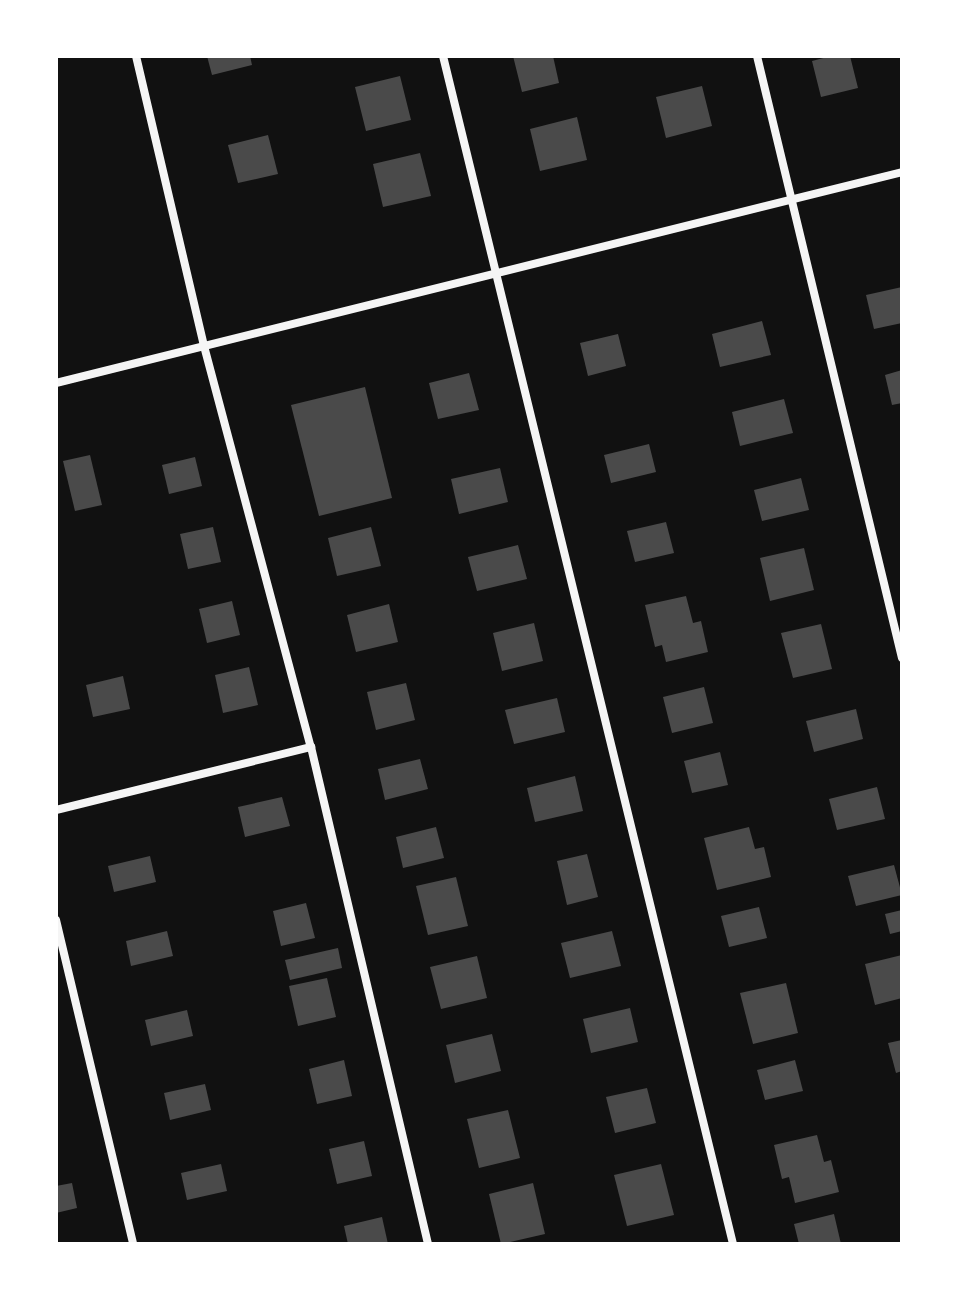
<!DOCTYPE html>
<html>
<head>
<meta charset="utf-8">
<style>
	body { margin:0 }
	#map { position:relative; width:958px; height:1300px; overflow:hidden; background:#111; font-family:Ubuntu,sans-serif }
	div>[style] { position:absolute }
	.building>* { inset:0; background:#4a4a4a }
	.minor>* { height:8px; margin:-4px; padding:0 4px; transform-origin:4px; border-radius:4px; background:#f5f5f5 }
	span { translate:-50% -50%; white-space:nowrap; text-align:center; line-height:1.15; -webkit-text-stroke:6px #fff; paint-order:stroke }
	.frame { position:absolute; inset:0; border:58px solid #fff; pointer-events:none }
</style>
</head>
<body>
<div id="map">
	<div class="building">
		<div style="clip-path:polygon(207px 56px,250px 56px,252px 65px,212px 75px)"></div>
		<div style="clip-path:polygon(513px 56px,553px 56px,559px 83px,522px 92px)"></div>
		<div style="clip-path:polygon(831px 56px,850px 56px,858px 88px,821px 97px,812px 61px)"></div>
		<div style="clip-path:polygon(400px 76px,411px 120px,366px 131px,355px 87px)"></div>
		<div style="clip-path:polygon(702px 86px,712px 126px,666px 138px,656px 97px)"></div>
		<div style="clip-path:polygon(577px 117px,587px 160px,540px 171px,530px 129px)"></div>
		<div style="clip-path:polygon(268px 135px,278px 174px,238px 183px,228px 145px)"></div>
		<div style="clip-path:polygon(420px 153px,431px 196px,383px 207px,373px 164px)"></div>
		<div style="clip-path:polygon(902px 287px,902px 323px,874px 329px,866px 295px)"></div>
		<div style="clip-path:polygon(762px 321px,771px 355px,720px 367px,712px 334px)"></div>
		<div style="clip-path:polygon(618px 334px,626px 366px,588px 376px,580px 343px)"></div>
		<div style="clip-path:polygon(902px 370px,902px 403px,892px 405px,885px 375px)"></div>
		<div style="clip-path:polygon(469px 373px,479px 410px,438px 419px,429px 383px)"></div>
		<div style="clip-path:polygon(365px 387px,392px 498px,319px 516px,291px 405px)"></div>
		<div style="clip-path:polygon(784px 399px,793px 433px,740px 446px,732px 412px)"></div>
		<div style="clip-path:polygon(649px 444px,656px 472px,611px 483px,604px 455px)"></div>
		<div style="clip-path:polygon(90px 455px,102px 505px,75px 511px,63px 461px)"></div>
		<div style="clip-path:polygon(195px 457px,202px 486px,169px 494px,162px 465px)"></div>
		<div style="clip-path:polygon(500px 468px,508px 502px,459px 514px,451px 479px)"></div>
		<div style="clip-path:polygon(801px 478px,809px 510px,762px 521px,754px 490px)"></div>
		<div style="clip-path:polygon(666px 522px,674px 553px,635px 562px,627px 531px)"></div>
		<div style="clip-path:polygon(213px 527px,221px 562px,188px 569px,180px 534px)"></div>
		<div style="clip-path:polygon(371px 527px,381px 566px,337px 576px,328px 538px)"></div>
		<div style="clip-path:polygon(518px 545px,527px 579px,477px 591px,468px 557px)"></div>
		<div style="clip-path:polygon(804px 548px,814px 590px,770px 601px,760px 558px)"></div>
		<div style="clip-path:polygon(686px 596px,693px 623px,701px 621px,708px 652px,666px 662px,662px 645px,655px 647px,645px 605px)"></div>
		<div style="clip-path:polygon(232px 601px,240px 635px,207px 643px,199px 609px)"></div>
		<div style="clip-path:polygon(389px 604px,398px 642px,356px 652px,347px 615px)"></div>
		<div style="clip-path:polygon(534px 623px,543px 661px,502px 671px,493px 633px)"></div>
		<div style="clip-path:polygon(821px 624px,832px 669px,793px 678px,781px 633px)"></div>
		<div style="clip-path:polygon(249px 667px,258px 705px,223px 713px,215px 675px)"></div>
		<div style="clip-path:polygon(123px 676px,130px 709px,93px 717px,86px 685px)"></div>
		<div style="clip-path:polygon(406px 683px,415px 720px,376px 730px,367px 692px)"></div>
		<div style="clip-path:polygon(704px 687px,713px 723px,672px 733px,663px 697px)"></div>
		<div style="clip-path:polygon(557px 698px,565px 732px,514px 744px,505px 710px)"></div>
		<div style="clip-path:polygon(856px 709px,863px 739px,814px 752px,806px 721px)"></div>
		<div style="clip-path:polygon(720px 752px,728px 785px,692px 793px,684px 761px)"></div>
		<div style="clip-path:polygon(420px 759px,428px 789px,385px 800px,378px 769px)"></div>
		<div style="clip-path:polygon(575px 776px,583px 811px,535px 822px,527px 788px)"></div>
		<div style="clip-path:polygon(877px 787px,885px 819px,837px 830px,829px 799px)"></div>
		<div style="clip-path:polygon(282px 797px,290px 826px,245px 837px,238px 807px)"></div>
		<div style="clip-path:polygon(436px 827px,444px 858px,403px 868px,396px 837px)"></div>
		<div style="clip-path:polygon(749px 827px,755px 849px,764px 847px,771px 877px,717px 890px,704px 838px)"></div>
		<div style="clip-path:polygon(587px 854px,598px 897px,567px 905px,557px 861px)"></div>
		<div style="clip-path:polygon(150px 856px,156px 882px,114px 892px,108px 866px)"></div>
		<div style="clip-path:polygon(894px 865px,902px 895px,856px 906px,848px 876px)"></div>
		<div style="clip-path:polygon(456px 877px,468px 926px,428px 935px,416px 886px)"></div>
		<div style="clip-path:polygon(306px 903px,315px 938px,281px 946px,273px 911px)"></div>
		<div style="clip-path:polygon(759px 907px,767px 938px,729px 947px,721px 916px)"></div>
		<div style="clip-path:polygon(902px 910px,902px 931px,890px 934px,885px 914px)"></div>
		<div style="clip-path:polygon(167px 931px,173px 956px,131px 966px,126px 941px)"></div>
		<div style="clip-path:polygon(612px 931px,621px 966px,570px 978px,561px 943px)"></div>
		<div style="clip-path:polygon(338px 948px,342px 968px,290px 980px,285px 960px)"></div>
		<div style="clip-path:polygon(902px 955px,902px 998px,875px 1005px,865px 964px)"></div>
		<div style="clip-path:polygon(477px 956px,487px 998px,441px 1009px,430px 967px)"></div>
		<div style="clip-path:polygon(327px 978px,336px 1017px,298px 1026px,289px 986px)"></div>
		<div style="clip-path:polygon(786px 983px,798px 1033px,753px 1044px,740px 993px)"></div>
		<div style="clip-path:polygon(630px 1008px,638px 1042px,591px 1053px,583px 1019px)"></div>
		<div style="clip-path:polygon(187px 1010px,193px 1036px,151px 1046px,145px 1020px)"></div>
		<div style="clip-path:polygon(492px 1034px,501px 1071px,455px 1083px,446px 1045px)"></div>
		<div style="clip-path:polygon(902px 1040px,902px 1071px,896px 1073px,888px 1043px)"></div>
		<div style="clip-path:polygon(344px 1060px,352px 1096px,317px 1104px,309px 1069px)"></div>
		<div style="clip-path:polygon(795px 1060px,803px 1091px,765px 1100px,757px 1070px)"></div>
		<div style="clip-path:polygon(205px 1084px,211px 1110px,170px 1120px,164px 1093px)"></div>
		<div style="clip-path:polygon(647px 1088px,656px 1123px,615px 1133px,606px 1097px)"></div>
		<div style="clip-path:polygon(508px 1110px,520px 1158px,479px 1168px,467px 1119px)"></div>
		<div style="clip-path:polygon(817px 1135px,824px 1162px,831px 1160px,839px 1192px,795px 1203px,789px 1177px,782px 1179px,774px 1145px)"></div>
		<div style="clip-path:polygon(364px 1141px,372px 1176px,337px 1184px,329px 1149px)"></div>
		<div style="clip-path:polygon(221px 1164px,227px 1191px,187px 1200px,181px 1173px)"></div>
		<div style="clip-path:polygon(661px 1164px,674px 1215px,627px 1226px,614px 1175px)"></div>
		<div style="clip-path:polygon(72px 1183px,77px 1208px,56px 1213px,56px 1186px)"></div>
		<div style="clip-path:polygon(533px 1183px,545px 1234px,501px 1244px,489px 1194px)"></div>
		<div style="clip-path:polygon(834px 1214px,841px 1244px,799px 1244px,794px 1224px)"></div>
		<div style="clip-path:polygon(382px 1217px,388px 1244px,348px 1244px,344px 1226px)"></div>
	</div>
	<div class="minor">
		<div style="left:136px;top:56px;width:298px;rotate:76.8deg"></div>
		<div style="left:204px;top:346px;width:415px;rotate:75.1deg"></div>
		<div style="left:311px;top:747px;width:511px;rotate:76.75deg"></div>
		<div style="left:443px;top:56px;width:1223px;rotate:76.28deg"></div>
		<div style="left:757px;top:56px;width:619px;rotate:76.46deg"></div>
		<div style="left:56px;top:383px;width:872px;rotate:-14deg"></div>
		<div style="left:56px;top:810px;width:263px;rotate:-13.9deg"></div>
		<div style="left:56px;top:920px;width:333px;rotate:76.6deg"></div>
	</div>
	<div class="frame"></div>
</div>
</body>
</html>
